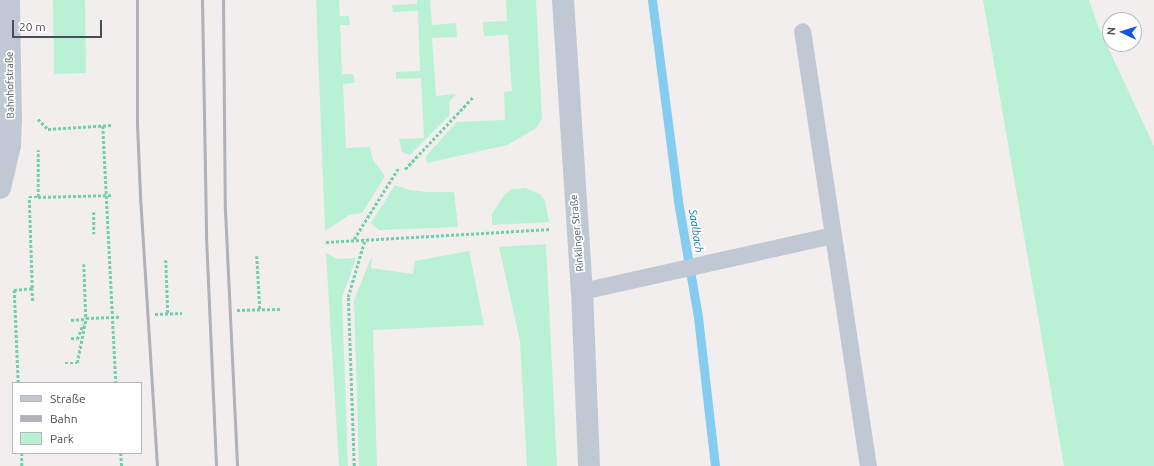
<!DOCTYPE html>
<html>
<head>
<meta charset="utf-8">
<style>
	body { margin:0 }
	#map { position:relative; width:1154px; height:466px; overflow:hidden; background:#f1eeed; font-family:Ubuntu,sans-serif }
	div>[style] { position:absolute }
	.green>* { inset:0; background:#b9f1d5 }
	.stream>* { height:9px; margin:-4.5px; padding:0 4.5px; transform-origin:4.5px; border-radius:4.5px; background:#84ccf0 }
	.path>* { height:2.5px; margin-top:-1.25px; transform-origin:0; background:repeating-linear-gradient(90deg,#70d0ac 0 3px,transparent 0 5px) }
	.service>* { height:17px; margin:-8.5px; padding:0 8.5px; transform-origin:8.5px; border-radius:8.5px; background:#c0c8d4 }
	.minor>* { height:22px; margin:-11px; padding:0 11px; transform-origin:11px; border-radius:11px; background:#c0c8d4 }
	.rail>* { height:3px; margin:-1.5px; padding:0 1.5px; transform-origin:1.5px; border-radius:1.5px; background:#afb2b9 }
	span { translate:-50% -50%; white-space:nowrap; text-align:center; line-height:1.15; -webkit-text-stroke:3.5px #fff; paint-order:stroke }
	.street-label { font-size:10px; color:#454e5c }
	.water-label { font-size:11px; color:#0677ae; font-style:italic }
	.legend { position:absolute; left:12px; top:382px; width:130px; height:72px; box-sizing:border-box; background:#fff; border:1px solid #b5b8be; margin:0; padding:5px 7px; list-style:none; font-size:12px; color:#454e5c }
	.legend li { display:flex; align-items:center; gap:8px; height:20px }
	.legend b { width:20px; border:1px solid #b5b8be }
	.north { position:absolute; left:1102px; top:12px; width:40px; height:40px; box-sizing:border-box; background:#fff; border:1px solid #b5b8be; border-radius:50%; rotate:274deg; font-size:11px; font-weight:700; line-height:16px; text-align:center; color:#454e5c }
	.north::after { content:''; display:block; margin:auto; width:14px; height:18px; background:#1155e7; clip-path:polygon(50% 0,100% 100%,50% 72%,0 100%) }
	.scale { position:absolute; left:12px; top:20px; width:90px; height:18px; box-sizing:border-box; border:2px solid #454e5c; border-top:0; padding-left:5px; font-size:12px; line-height:14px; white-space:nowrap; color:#454e5c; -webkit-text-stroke:3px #fff; paint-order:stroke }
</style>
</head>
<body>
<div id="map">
	<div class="green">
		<div style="clip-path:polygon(53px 0,85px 0,86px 73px,54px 74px)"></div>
		<div style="clip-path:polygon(316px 0,339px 0,340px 16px,349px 16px,350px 25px,340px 25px,342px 74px,353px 74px,355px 83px,343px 84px,346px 148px,370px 147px,373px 160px,385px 176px,362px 213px,349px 215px,325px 231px)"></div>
		<div style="clip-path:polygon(417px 0,430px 0,432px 25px,456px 23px,457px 37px,432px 38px,436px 96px,456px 94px,449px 102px,450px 115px,410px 155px,402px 152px,399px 139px,424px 138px,421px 78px,396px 79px,396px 72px,420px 71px,418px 11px,393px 12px,392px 5px,417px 4px)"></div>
		<div style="clip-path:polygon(506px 0,536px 0,542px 119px,536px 128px,507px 145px,427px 163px,426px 156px,457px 122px,505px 120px,504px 92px,512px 91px,508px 35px,484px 36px,483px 22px,507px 21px)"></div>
		<div style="clip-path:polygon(983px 0,1089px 0,1098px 26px,1154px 146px,1154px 466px,1064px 466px)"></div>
		<div style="clip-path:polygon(395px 185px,409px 190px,427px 192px,454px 192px,458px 227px,379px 230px,371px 223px)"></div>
		<div style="clip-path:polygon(525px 188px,540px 194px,545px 201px,549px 222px,492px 225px,492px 214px,504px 195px,512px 189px)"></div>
		<div style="clip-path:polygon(546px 244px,557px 466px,527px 466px,520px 341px,499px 247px)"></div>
		<div style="clip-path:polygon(469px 251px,484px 325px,373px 330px,377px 466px,359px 466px,354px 300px,372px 255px,371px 268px,413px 274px,415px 261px)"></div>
		<div style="clip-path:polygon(326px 253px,337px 259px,356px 258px,342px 298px,348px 466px,339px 466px)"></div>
	</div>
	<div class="stream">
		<div style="left:652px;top:0;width:209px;rotate:82.6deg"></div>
		<div style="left:679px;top:207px;width:112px;rotate:80.2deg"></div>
		<div style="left:698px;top:317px;width:150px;rotate:83.5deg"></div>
	</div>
	<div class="path">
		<div style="left:38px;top:119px;width:14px;rotate:45deg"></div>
		<div style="left:48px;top:129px;width:64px;rotate:-3.6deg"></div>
		<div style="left:103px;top:126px;width:257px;rotate:87.1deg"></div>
		<div style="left:405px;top:169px;width:100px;rotate:-46.6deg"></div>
		<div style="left:38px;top:197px;width:75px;rotate:-1.5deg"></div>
		<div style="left:94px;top:212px;width:22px;rotate:90deg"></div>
		<div style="left:354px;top:239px;width:85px;rotate:-58deg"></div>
		<div style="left:326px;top:242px;width:225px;rotate:-3.3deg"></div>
		<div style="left:257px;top:256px;width:53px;rotate:86.8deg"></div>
		<div style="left:166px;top:260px;width:54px;rotate:87.9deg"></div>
		<div style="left:84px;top:264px;width:54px;rotate:87.9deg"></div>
		<div style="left:86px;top:318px;width:34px;rotate:-2deg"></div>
		<div style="left:32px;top:288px;width:14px;rotate:86deg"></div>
		<div style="left:237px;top:310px;width:44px;rotate:-1.3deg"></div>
		<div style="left:155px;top:314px;width:27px;rotate:-2deg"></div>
		<div style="left:71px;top:320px;width:14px;rotate:-4deg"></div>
		<div style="left:71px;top:338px;width:6px;rotate:9deg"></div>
		<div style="left:77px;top:339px;width:16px;rotate:-68deg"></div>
		<div style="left:65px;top:363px;width:12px"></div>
		<div style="left:77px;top:363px;width:46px;rotate:-78.7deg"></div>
		<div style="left:18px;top:383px;width:93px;rotate:-92.5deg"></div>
		<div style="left:14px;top:290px;width:18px;rotate:-6deg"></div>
		<div style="left:32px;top:288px;width:91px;rotate:-91.9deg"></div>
		<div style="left:29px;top:197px;width:9px"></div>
		<div style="left:38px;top:197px;width:47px;rotate:-90deg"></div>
		<div style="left:22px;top:453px;width:13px;rotate:90deg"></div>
		<div style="left:121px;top:453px;width:13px;rotate:86deg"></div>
		<div style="left:354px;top:466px;width:169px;rotate:-92deg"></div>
		<div style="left:348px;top:297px;width:60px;rotate:-73.7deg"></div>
	</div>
	<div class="service">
		<div style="left:833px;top:235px;width:234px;rotate:81.4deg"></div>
		<div style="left:582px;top:291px;width:257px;rotate:-12.6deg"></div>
		<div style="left:833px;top:235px;width:206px;rotate:-98.6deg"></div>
	</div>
	<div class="minor">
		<div style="left:563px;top:0;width:292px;rotate:86.3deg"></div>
		<div style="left:582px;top:291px;width:175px;rotate:87.7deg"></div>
		<div style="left:0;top:188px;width:44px;rotate:-76.9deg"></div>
		<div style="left:10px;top:145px;width:25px;rotate:-88deg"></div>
		<div style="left:11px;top:120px;width:120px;rotate:-91deg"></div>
	</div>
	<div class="rail">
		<div style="left:137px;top:0;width:124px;rotate:90deg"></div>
		<div style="left:137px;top:124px;width:72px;rotate:87.6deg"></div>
		<div style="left:140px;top:196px;width:271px;rotate:86.4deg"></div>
		<div style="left:202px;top:0;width:236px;rotate:89deg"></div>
		<div style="left:206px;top:236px;width:230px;rotate:87.5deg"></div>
		<div style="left:223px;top:0;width:210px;rotate:89.5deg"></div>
		<div style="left:225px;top:210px;width:256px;rotate:87.3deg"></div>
	</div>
	<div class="street-label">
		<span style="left:10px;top:85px;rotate:-91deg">Bahnhofstraße</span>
		<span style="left:577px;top:233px;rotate:-95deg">Rinklinger Straße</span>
	</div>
	<div class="water-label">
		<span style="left:696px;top:231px;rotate:81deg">Saalbach</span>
	</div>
	<ul class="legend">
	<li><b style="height:5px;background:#c0c8d4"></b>Straße</li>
	<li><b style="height:5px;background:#afb2b9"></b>Bahn</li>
	<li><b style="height:11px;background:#b9f1d5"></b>Park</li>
	</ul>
	<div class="north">N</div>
	<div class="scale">20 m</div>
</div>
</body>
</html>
